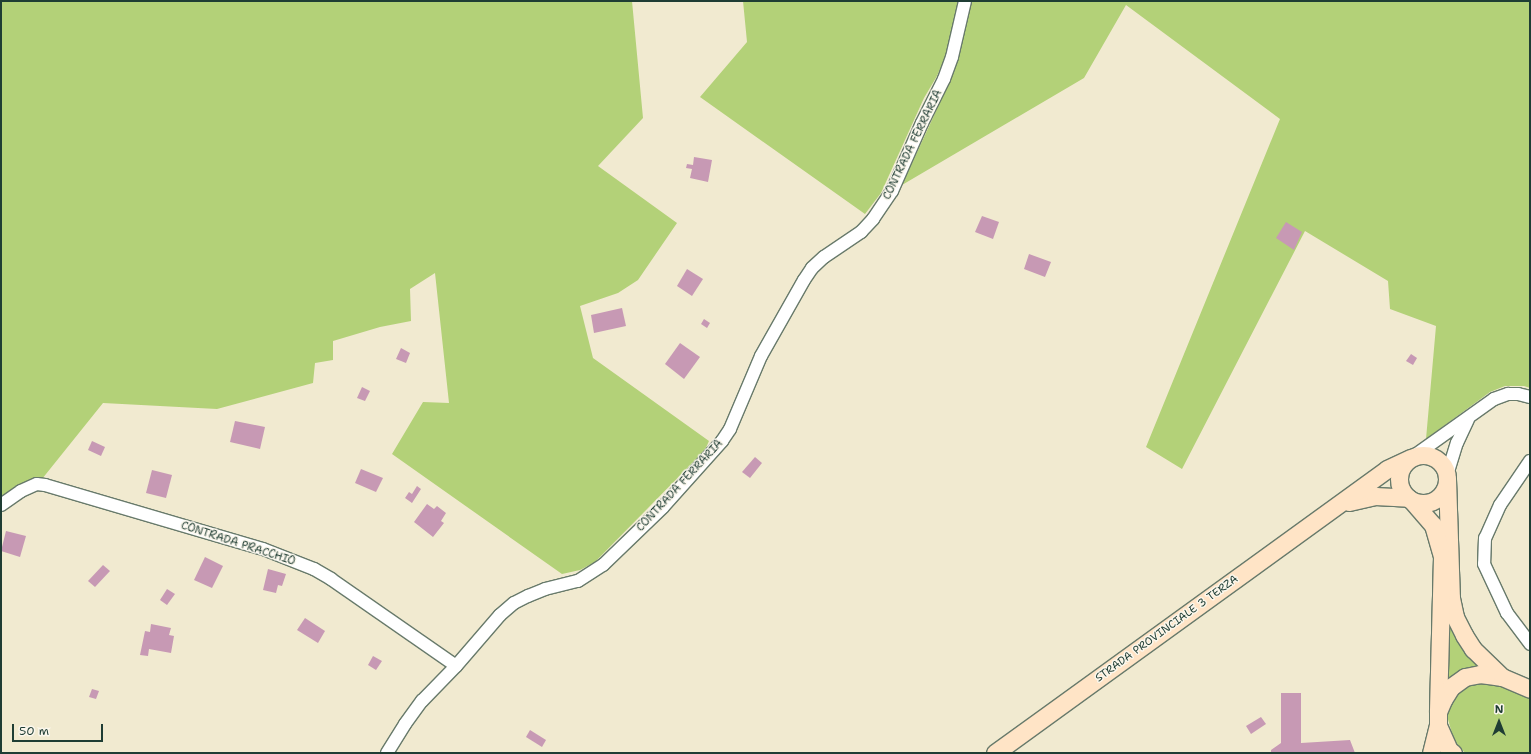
<!DOCTYPE html>
<html>
<head>
<meta charset="utf-8">
<style>
	body { margin:0 }
	#map { position:relative; width:1531px; height:754px; overflow:hidden; background:#f1ead0; font-family:"Shantell Sans",sans-serif }
	div>[style] { position:absolute }
	.green>* { inset:0; background:#b3d178 }
	.building>* { inset:0; background:#c799b4 }
	.roads { filter:drop-shadow(1px 0 #687a6b) drop-shadow(-1px 0 #687a6b) drop-shadow(0 1px #687a6b) drop-shadow(0 -1px #687a6b) }
	.street>* { height:12px; margin:-6px; padding:0 6px; transform-origin:6px; border-radius:6px; background:#fff }
	.secondary>* { height:17px; margin:-8.5px; padding:0 8.5px; transform-origin:8.5px; border-radius:8.5px; background:#ffe4c6 }
	.secondary>.ring { margin:-8.5px; padding:0; box-sizing:content-box; background:none; border:17px solid #ffe4c6; border-radius:50% }
	span { translate:-50% -50%; white-space:nowrap; text-align:center; line-height:1.15; -webkit-text-stroke:3px #fbf7ec; paint-order:stroke }
	.street-label { font-size:11px; color:#1f3d34 }
	.frame { position:absolute; inset:0; border:2px solid #1f3d34; pointer-events:none }
	.north { position:absolute; left:1479px; top:702px; width:40px; height:40px; -webkit-text-stroke:3px #fbf7ec; paint-order:stroke; rotate:0deg; font-size:11px; font-weight:700; line-height:16px; text-align:center; color:#1f3d34 }
	.north::after { content:''; display:block; margin:auto; width:14px; height:18px; background:#1f3d34; clip-path:polygon(50% 0,100% 100%,50% 72%,0 100%) }
	.scale { position:absolute; left:12px; top:724px; width:91px; height:18px; box-sizing:border-box; border:2px solid #1f3d34; border-top:0; padding-left:5px; font-size:12px; line-height:14px; white-space:nowrap; color:#1f3d34; -webkit-text-stroke:3px #fbf7ec; paint-order:stroke }
</style>
</head>
<body>
<div id="map">
	<div class="green">
		<div style="clip-path:polygon(1px 1px,632px 1px,643px 118px,598px 166px,677px 223px,638px 280px,618px 293px,580px 306px,593px 358px,709px 441px,705px 450px,595px 562px,580px 570px,562px 574px,392px 454px,423px 402px,449px 403px,435px 273px,410px 289px,411px 321px,380px 327px,333px 341px,333px 360px,315px 363px,313px 383px,217px 409px,103px 403px,42px 479px,1px 500px)"></div>
		<div style="clip-path:polygon(743px 1px,959px 1px,946px 55px,937px 76px,924px 98px,881px 193px,865px 214px,700px 97px,747px 42px)"></div>
		<div style="clip-path:polygon(971px 1px,1530px 1px,1530px 388px,1524px 386px,1505px 386px,1490px 392px,1426px 439px,1436px 326px,1390px 309px,1388px 281px,1305px 231px,1182px 469px,1146px 447px,1280px 119px,1126px 5px,1084px 78px,902px 185px,948px 85px,957px 59px)"></div>
		<div style="clip-path:polygon(1446px 610px,1480px 665px,1443px 683px)"></div>
		<div style="clip-path:polygon(1482px 682px,1492px 683px,1530px 698px,1530px 753px,1465px 753px,1454px 740px,1447px 716px,1454px 696px,1466px 686px)"></div>
	</div>
	<div class="building">
		<div style="clip-path:polygon(694px 157px,712px 160px,708px 182px,690px 178px,692px 169px,686px 168px,687px 164px,693px 165px)"></div>
		<div style="clip-path:polygon(982px 216px,999px 222px,993px 239px,975px 232px)"></div>
		<div style="clip-path:polygon(1286px 222px,1302px 232px,1294px 250px,1276px 238px)"></div>
		<div style="clip-path:polygon(1029px 254px,1051px 262px,1045px 277px,1024px 269px)"></div>
		<div style="clip-path:polygon(687px 269px,703px 279px,692px 296px,677px 286px)"></div>
		<div style="clip-path:polygon(622px 308px,626px 326px,594px 333px,591px 315px)"></div>
		<div style="clip-path:polygon(704px 319px,710px 323px,707px 328px,701px 324px)"></div>
		<div style="clip-path:polygon(680px 343px,700px 357px,684px 379px,665px 364px)"></div>
		<div style="clip-path:polygon(401px 348px,410px 353px,406px 363px,396px 359px)"></div>
		<div style="clip-path:polygon(1411px 354px,1417px 358px,1413px 365px,1406px 361px)"></div>
		<div style="clip-path:polygon(362px 387px,370px 391px,365px 401px,357px 398px)"></div>
		<div style="clip-path:polygon(235px 421px,265px 427px,260px 449px,230px 442px)"></div>
		<div style="clip-path:polygon(92px 441px,105px 447px,101px 456px,88px 450px)"></div>
		<div style="clip-path:polygon(755px 457px,762px 463px,750px 478px,742px 472px)"></div>
		<div style="clip-path:polygon(361px 469px,383px 478px,376px 492px,355px 483px)"></div>
		<div style="clip-path:polygon(152px 470px,172px 475px,166px 498px,146px 493px)"></div>
		<div style="clip-path:polygon(417px 486px,421px 489px,412px 503px,405px 498px,409px 492px,412px 494px)"></div>
		<div style="clip-path:polygon(427px 504px,434px 509px,437px 506px,446px 513px,441px 521px,444px 523px,433px 537px,414px 522px)"></div>
		<div style="clip-path:polygon(6px 531px,26px 536px,20px 557px,1px 551px)"></div>
		<div style="clip-path:polygon(205px 557px,223px 566px,212px 588px,194px 580px)"></div>
		<div style="clip-path:polygon(103px 565px,110px 571px,95px 587px,88px 581px)"></div>
		<div style="clip-path:polygon(268px 569px,286px 574px,282px 586px,278px 585px,276px 593px,263px 590px)"></div>
		<div style="clip-path:polygon(167px 589px,175px 594px,167px 605px,160px 600px)"></div>
		<div style="clip-path:polygon(305px 618px,325px 631px,318px 643px,297px 630px)"></div>
		<div style="clip-path:polygon(151px 624px,171px 628px,169px 635px,174px 636px,171px 653px,149px 649px,148px 656px,140px 655px,145px 631px,150px 632px)"></div>
		<div style="clip-path:polygon(373px 656px,382px 661px,376px 670px,368px 665px)"></div>
		<div style="clip-path:polygon(92px 689px,99px 691px,96px 699px,89px 697px)"></div>
		<div style="clip-path:polygon(1281px 693px,1301px 693px,1301px 743px,1350px 740px,1355px 753px,1271px 753px,1271px 750px,1281px 743px)"></div>
		<div style="clip-path:polygon(1261px 717px,1266px 724px,1251px 734px,1246px 726px)"></div>
		<div style="clip-path:polygon(530px 730px,546px 740px,542px 747px,526px 737px)"></div>
	</div>
	<div class="roads">
		<div class="street">
			<div style="left:1414px;top:456px;width:98px;rotate:-35.5deg"></div>
			<div style="left:1494px;top:399px;width:15px;rotate:-20deg"></div>
			<div style="left:1508px;top:394px;width:10px"></div>
			<div style="left:1518px;top:394px;width:12px;rotate:14deg"></div>
			<div style="left:1530px;top:461px;width:53px;rotate:124.3deg"></div>
			<div style="left:1500px;top:505px;width:36px;rotate:114deg"></div>
			<div style="left:1485px;top:538px;width:26px;rotate:92deg"></div>
			<div style="left:1484px;top:564px;width:54px;rotate:64.9deg"></div>
			<div style="left:1507px;top:613px;width:39px;rotate:53deg"></div>
			<div style="left:1447px;top:475px;width:34px;rotate:-73deg"></div>
			<div style="left:1457px;top:443px;width:26px;rotate:-65deg"></div>
			<div style="left:1px;top:505px;width:24px;rotate:-35deg"></div>
			<div style="left:21px;top:491px;width:17px;rotate:-24deg"></div>
			<div style="left:37px;top:484px;width:8px;rotate:7deg"></div>
			<div style="left:45px;top:485px;width:227px;rotate:16.4deg"></div>
			<div style="left:263px;top:549px;width:55px;rotate:21.4deg"></div>
			<div style="left:314px;top:569px;width:20px;rotate:30deg"></div>
			<div style="left:331px;top:579px;width:152px;rotate:34.8deg"></div>
			<div style="left:387px;top:753px;width:34px;rotate:-58deg"></div>
			<div style="left:405px;top:724px;width:29px;rotate:-54deg"></div>
			<div style="left:422px;top:701px;width:49px;rotate:-45.8deg"></div>
			<div style="left:456px;top:666px;width:67px;rotate:-49.2deg"></div>
			<div style="left:500px;top:615px;width:18px;rotate:-41deg"></div>
			<div style="left:514px;top:603px;width:16px;rotate:-27deg"></div>
			<div style="left:528px;top:596px;width:18px;rotate:-22deg"></div>
			<div style="left:545px;top:589px;width:34px;rotate:-14deg"></div>
			<div style="left:578px;top:581px;width:30px;rotate:-33deg"></div>
			<div style="left:603px;top:565px;width:83px;rotate:-44deg"></div>
			<div style="left:663px;top:507px;width:89px;rotate:-48.2deg"></div>
			<div style="left:722px;top:441px;width:14px;rotate:-56deg"></div>
			<div style="left:730px;top:429px;width:79px;rotate:-67deg"></div>
			<div style="left:761px;top:356px;width:87px;rotate:-60.5deg"></div>
			<div style="left:804px;top:280px;width:14px;rotate:-56deg"></div>
			<div style="left:812px;top:268px;width:16px;rotate:-43deg"></div>
			<div style="left:824px;top:257px;width:45px;rotate:-34deg"></div>
			<div style="left:861px;top:232px;width:18px;rotate:-47deg"></div>
			<div style="left:873px;top:219px;width:34px;rotate:-56deg"></div>
			<div style="left:892px;top:191px;width:74px;rotate:-66.2deg"></div>
			<div style="left:922px;top:123px;width:49px;rotate:-63.4deg"></div>
			<div style="left:944px;top:79px;width:23px;rotate:-70deg"></div>
			<div style="left:952px;top:57px;width:57px;rotate:-76.9deg"></div>
		</div>
		<div class="secondary">
			<div class="ring" style="left:1399px;top:455px;width:31px;height:31px"></div>
			<div style="left:1447px;top:479px;width:119px;rotate:88.1deg"></div>
			<div style="left:1451px;top:598px;width:19px;rotate:78deg"></div>
			<div style="left:1455px;top:617px;width:20px;rotate:63deg"></div>
			<div style="left:1464px;top:635px;width:17px;rotate:57deg"></div>
			<div style="left:1473px;top:649px;width:40px;rotate:44deg"></div>
			<div style="left:1412px;top:501px;width:32px;rotate:49deg"></div>
			<div style="left:1433px;top:525px;width:33px;rotate:74deg"></div>
			<div style="left:1442px;top:557px;width:155px;rotate:91.5deg"></div>
			<div style="left:1349px;top:502px;width:27px;rotate:-13deg"></div>
			<div style="left:1375px;top:496px;width:33px;rotate:3deg"></div>
			<div style="left:995px;top:753px;width:484px;rotate:-35.9deg"></div>
			<div style="left:1387px;top:469px;width:26px;rotate:-25deg"></div>
			<div style="left:1431px;top:753px;width:29px;rotate:-76deg"></div>
			<div style="left:1453px;top:753px;width:5px;rotate:-143deg"></div>
			<div style="left:1449px;top:750px;width:27px;rotate:-114deg"></div>
			<div style="left:1438px;top:725px;width:13px;rotate:-90deg"></div>
			<div style="left:1438px;top:712px;width:13px;rotate:-67deg"></div>
			<div style="left:1443px;top:700px;width:15px;rotate:-58deg"></div>
			<div style="left:1451px;top:687px;width:17px;rotate:-36deg"></div>
			<div style="left:1465px;top:677px;width:15px;rotate:-11deg"></div>
			<div style="left:1480px;top:674px;width:22px;rotate:8deg"></div>
			<div style="left:1502px;top:677px;width:30px;rotate:23deg"></div>
		</div>
	</div>
	<div class="street-label">
		<span style="left:913px;top:145px;rotate:-64deg">CONTRADA FERRARIA</span>
		<span style="left:680px;top:486px;rotate:-47deg">CONTRADA FERRARIA</span>
		<span style="left:238px;top:544px;rotate:18deg">CONTRADA PRACCHIO</span>
		<span style="left:1167px;top:629px;rotate:-36deg">STRADA PROVINCIALE 3 TERZA</span>
	</div>
	<div class="frame"></div>
	<div class="north">N</div>
	<div class="scale">50 m</div>
</div>
</body>
</html>
